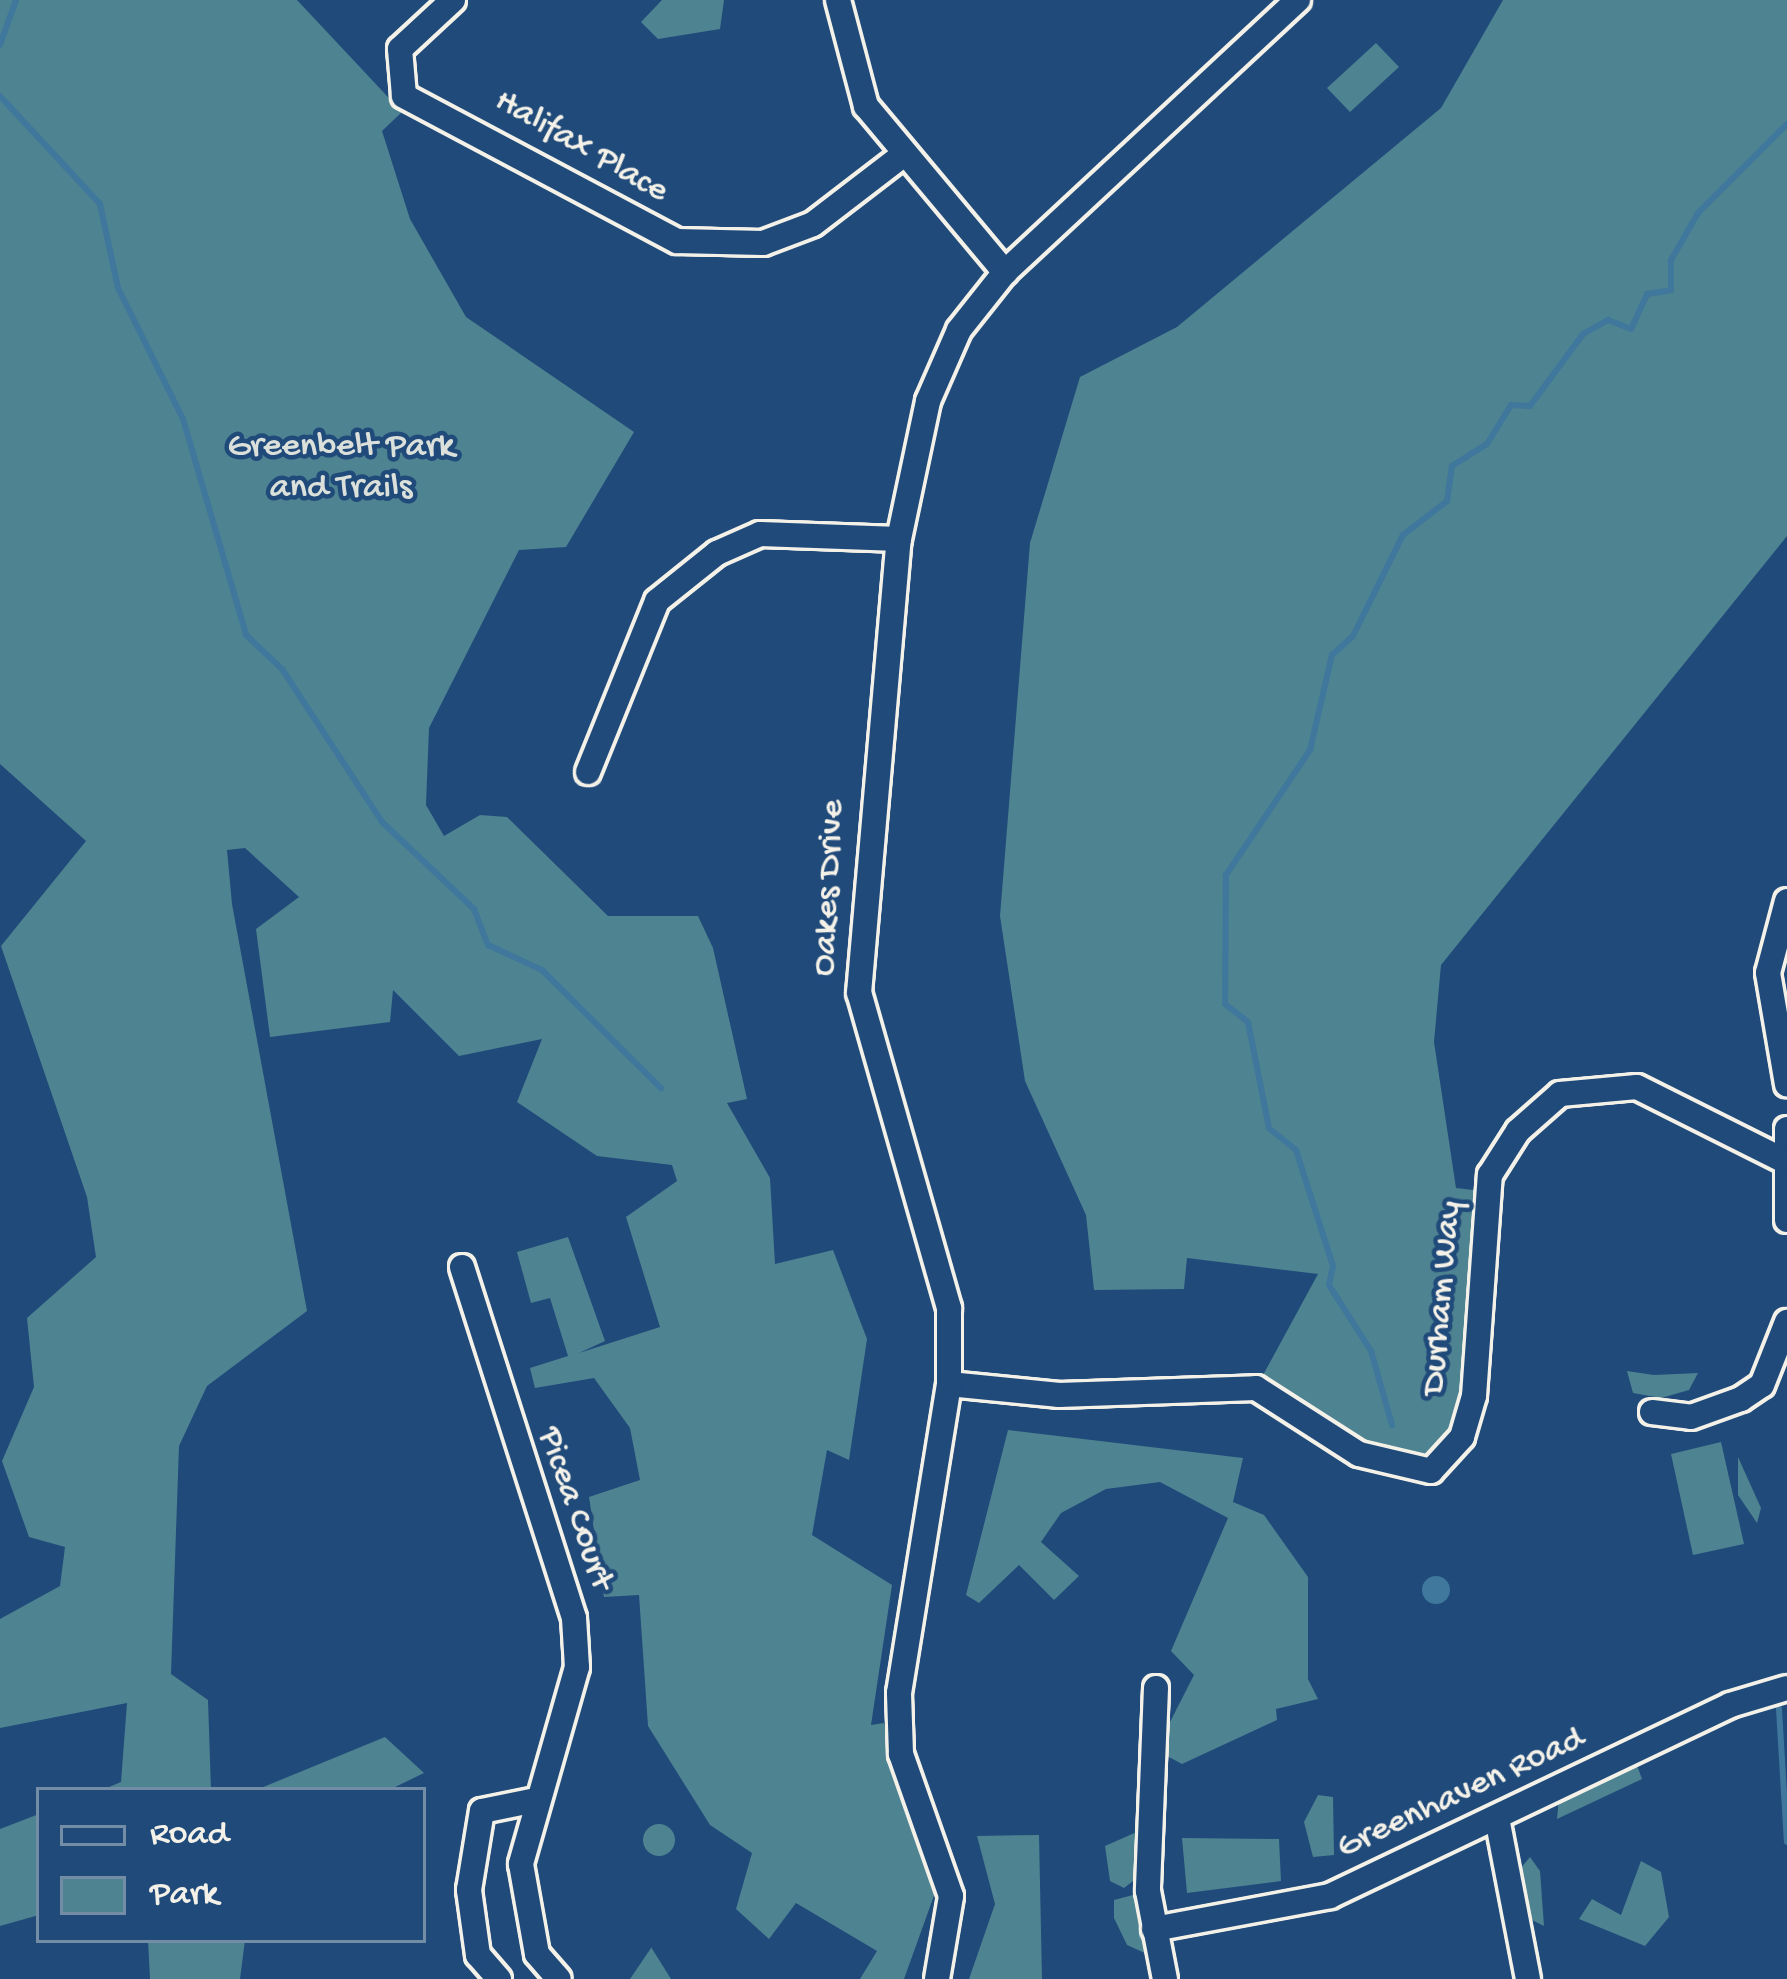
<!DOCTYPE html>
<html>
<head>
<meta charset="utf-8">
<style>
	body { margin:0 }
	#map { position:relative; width:1787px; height:1979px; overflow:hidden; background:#1f4a7a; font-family:"Gochi Hand",sans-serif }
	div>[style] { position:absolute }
	.green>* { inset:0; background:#4e8391 }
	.round { border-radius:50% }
	.water>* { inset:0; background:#40779c }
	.stream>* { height:6px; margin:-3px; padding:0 3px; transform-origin:3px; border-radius:3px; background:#40779c }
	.roads { filter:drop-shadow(3px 0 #f4f1e8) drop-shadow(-3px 0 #f4f1e8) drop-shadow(0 3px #f4f1e8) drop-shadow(0 -3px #f4f1e8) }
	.minor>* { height:24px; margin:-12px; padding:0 12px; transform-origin:12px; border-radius:12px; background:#1f4a7a }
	span { translate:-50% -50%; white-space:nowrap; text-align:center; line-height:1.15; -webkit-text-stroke:9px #1f4a7a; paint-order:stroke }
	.street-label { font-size:36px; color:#f4f1e8 }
	.park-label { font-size:36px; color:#dbe0db }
	.legend { position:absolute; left:36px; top:1787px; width:390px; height:156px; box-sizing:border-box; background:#1f4a7a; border:3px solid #748da6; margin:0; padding:15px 21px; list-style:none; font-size:36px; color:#f4f1e8 }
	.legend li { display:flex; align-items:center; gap:24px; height:60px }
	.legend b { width:60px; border:3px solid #748da6 }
</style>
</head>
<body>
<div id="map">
	<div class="green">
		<div style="clip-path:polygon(0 0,297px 0,402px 112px,382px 131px,410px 219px,466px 317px,634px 432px,566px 547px,519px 550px,429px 728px,426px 805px,444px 836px,480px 815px,507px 817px,608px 916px,698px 916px,713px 948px,747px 1099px,727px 1103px,770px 1178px,775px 1264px,833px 1250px,867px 1339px,849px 1460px,827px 1450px,812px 1535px,892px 1585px,871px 1725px,884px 1723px,936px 1890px,904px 1979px,860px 1979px,877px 1951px,796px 1903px,769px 1939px,736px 1909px,752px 1853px,710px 1825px,648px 1726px,639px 1595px,604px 1597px,589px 1497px,640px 1480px,630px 1428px,594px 1378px,535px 1388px,530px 1368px,568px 1356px,550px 1298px,531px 1303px,517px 1252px,568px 1237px,605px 1341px,579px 1353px,660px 1327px,626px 1217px,677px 1181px,672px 1165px,597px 1156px,517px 1102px,542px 1039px,459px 1056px,393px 990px,390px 1022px,270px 1037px,256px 929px,299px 897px,245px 848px,227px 850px,232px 904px,307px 1311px,207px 1386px,179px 1446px,171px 1674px,208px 1700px,211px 1790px,102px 1790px,121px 1782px,127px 1703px,0 1728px,0 1619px,60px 1586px,65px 1547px,29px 1537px,2px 1461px,34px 1387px,27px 1318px,96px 1257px,87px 1197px,1px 946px,86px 841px,0 764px)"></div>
		<div style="clip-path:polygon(662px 0,724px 0,720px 29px,658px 39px,641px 22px)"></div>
		<div style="clip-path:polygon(1503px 0,1787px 0,1787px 536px,1441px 965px,1434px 1042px,1456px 1188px,1482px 1191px,1474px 1396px,1454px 1469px,1415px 1470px,1256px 1388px,1318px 1274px,1187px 1258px,1184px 1289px,1094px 1290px,1086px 1215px,1025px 1081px,1000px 916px,1030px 543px,1080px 377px,1177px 327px,1441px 108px)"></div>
		<div style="clip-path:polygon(1376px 43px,1399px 67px,1350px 112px,1327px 88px)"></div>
		<div style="clip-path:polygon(1627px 1371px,1654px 1375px,1698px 1373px,1689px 1390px,1661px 1398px,1633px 1393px)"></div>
		<div style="clip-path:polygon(1008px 1430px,1243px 1458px,1233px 1502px,1264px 1515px,1308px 1577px,1308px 1679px,1318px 1699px,1276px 1709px,1277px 1720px,1182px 1764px,1167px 1756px,1169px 1724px,1194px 1675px,1171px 1651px,1228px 1518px,1160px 1482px,1106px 1489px,1061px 1513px,1041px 1542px,1079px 1576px,1054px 1600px,1019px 1565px,979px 1603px,966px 1595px)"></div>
		<div style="clip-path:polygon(1721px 1442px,1744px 1544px,1693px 1555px,1671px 1454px)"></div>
		<div style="clip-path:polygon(1738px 1457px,1761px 1508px,1757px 1523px,1738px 1495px)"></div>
		<div style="clip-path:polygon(385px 1737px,424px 1773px,389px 1790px,256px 1790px)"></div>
		<div style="clip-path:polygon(1635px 1760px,1642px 1779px,1557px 1819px,1559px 1797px)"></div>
		<div style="clip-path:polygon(1318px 1795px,1333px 1797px,1334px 1855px,1313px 1857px,1304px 1822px)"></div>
		<div style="clip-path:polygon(39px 1814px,39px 1915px,0 1926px,0 1829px)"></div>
		<div class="round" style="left:643px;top:1824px;width:32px;height:32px"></div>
		<div style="clip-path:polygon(1139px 1831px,1137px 1878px,1124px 1888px,1110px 1881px,1105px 1846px)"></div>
		<div style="clip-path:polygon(1039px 1835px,1042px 1979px,969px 1979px,995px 1904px,977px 1836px)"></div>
		<div style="clip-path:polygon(1182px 1838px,1279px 1839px,1281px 1881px,1187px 1893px)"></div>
		<div style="clip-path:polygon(1530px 1857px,1540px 1871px,1544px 1926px,1530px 1919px,1520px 1869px)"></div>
		<div style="clip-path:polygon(1641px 1861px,1661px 1872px,1669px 1917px,1645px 1946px,1579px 1919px,1592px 1899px,1621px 1915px)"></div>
		<div style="clip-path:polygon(1133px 1895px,1139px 1903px,1147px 1954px,1127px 1945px,1114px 1918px,1114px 1900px)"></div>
		<div style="clip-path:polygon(148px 1940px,245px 1940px,240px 1979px,150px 1979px)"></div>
		<div style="clip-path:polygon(651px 1947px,671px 1979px,630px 1979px,651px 1948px)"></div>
	</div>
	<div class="water">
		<div class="round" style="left:1422px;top:1576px;width:28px;height:28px"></div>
	</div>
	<div class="stream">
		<div style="left:0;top:45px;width:48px;rotate:-70.4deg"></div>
		<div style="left:0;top:96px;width:147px;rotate:47.2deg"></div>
		<div style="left:100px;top:204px;width:86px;rotate:77.9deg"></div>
		<div style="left:118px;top:288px;width:146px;rotate:63.6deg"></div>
		<div style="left:183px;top:419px;width:225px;rotate:73.7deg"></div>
		<div style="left:246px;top:635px;width:50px;rotate:43.4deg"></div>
		<div style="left:282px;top:669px;width:183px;rotate:56.8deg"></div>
		<div style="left:382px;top:822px;width:127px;rotate:43.4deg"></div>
		<div style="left:474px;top:909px;width:39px;rotate:69deg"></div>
		<div style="left:488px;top:945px;width:60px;rotate:24.8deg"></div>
		<div style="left:542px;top:970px;width:168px;rotate:44.8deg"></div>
		<div style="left:1392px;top:1425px;width:77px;rotate:-105.8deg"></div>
		<div style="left:1371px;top:1351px;width:78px;rotate:-122.5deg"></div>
		<div style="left:1329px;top:1285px;width:19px;rotate:-78deg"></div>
		<div style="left:1333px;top:1266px;width:122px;rotate:-107.7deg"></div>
		<div style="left:1296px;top:1150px;width:35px;rotate:-141deg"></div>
		<div style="left:1269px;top:1128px;width:108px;rotate:-101.2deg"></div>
		<div style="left:1248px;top:1022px;width:29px;rotate:-142deg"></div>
		<div style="left:1225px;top:1004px;width:129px;rotate:-89.6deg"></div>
		<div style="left:1226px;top:875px;width:151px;rotate:-56.1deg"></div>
		<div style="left:1310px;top:750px;width:98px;rotate:-77deg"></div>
		<div style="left:1332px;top:655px;width:28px;rotate:-42deg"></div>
		<div style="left:1353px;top:636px;width:113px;rotate:-63.7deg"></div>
		<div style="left:1403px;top:535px;width:56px;rotate:-37.7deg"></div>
		<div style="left:1447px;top:501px;width:35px;rotate:-82deg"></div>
		<div style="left:1452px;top:466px;width:41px;rotate:-32.2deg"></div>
		<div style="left:1487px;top:444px;width:46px;rotate:-58.4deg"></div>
		<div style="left:1511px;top:405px;width:19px;rotate:3deg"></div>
		<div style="left:1530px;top:406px;width:89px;rotate:-53.6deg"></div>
		<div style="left:1583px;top:334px;width:29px;rotate:-29deg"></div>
		<div style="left:1608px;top:320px;width:25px;rotate:21deg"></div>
		<div style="left:1631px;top:329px;width:38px;rotate:-65deg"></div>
		<div style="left:1647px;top:294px;width:24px;rotate:-9deg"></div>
		<div style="left:1671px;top:290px;width:30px;rotate:-90deg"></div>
		<div style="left:1671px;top:260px;width:54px;rotate:-60.1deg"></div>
		<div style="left:1698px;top:213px;width:126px;rotate:-45deg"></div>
		<div style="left:1779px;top:1709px;width:133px;rotate:86.6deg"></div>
	</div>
	<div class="roads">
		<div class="minor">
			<div style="left:453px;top:0;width:72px;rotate:137.2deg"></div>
			<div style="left:400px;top:49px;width:47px;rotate:85.1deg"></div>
			<div style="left:404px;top:96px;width:309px;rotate:28deg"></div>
			<div style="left:677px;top:241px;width:86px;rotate:1.3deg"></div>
			<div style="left:763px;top:243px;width:53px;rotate:-20.8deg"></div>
			<div style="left:813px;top:224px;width:108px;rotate:-37.5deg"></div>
			<div style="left:838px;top:0;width:110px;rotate:75.2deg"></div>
			<div style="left:866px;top:106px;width:217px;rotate:50.1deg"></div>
			<div style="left:588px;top:772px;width:184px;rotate:-68deg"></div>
			<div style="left:657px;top:601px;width:77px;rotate:-38.7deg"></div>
			<div style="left:717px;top:553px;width:47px;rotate:-23.8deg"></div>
			<div style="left:760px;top:534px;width:139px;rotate:2.1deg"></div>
			<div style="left:1787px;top:901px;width:74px;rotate:104.8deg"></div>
			<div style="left:1768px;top:973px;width:113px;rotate:80.3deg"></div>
			<div style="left:1787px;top:1129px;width:91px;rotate:90deg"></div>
			<div style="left:462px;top:1267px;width:368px;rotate:72.3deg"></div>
			<div style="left:574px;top:1618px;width:49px;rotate:86.5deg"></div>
			<div style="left:577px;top:1667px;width:205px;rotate:105.9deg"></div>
			<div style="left:521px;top:1864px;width:91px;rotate:79.9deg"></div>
			<div style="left:537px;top:1954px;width:33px;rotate:49deg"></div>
			<div style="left:949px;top:1384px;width:111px;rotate:5.7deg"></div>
			<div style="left:1059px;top:1395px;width:197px;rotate:-2deg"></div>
			<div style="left:1256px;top:1388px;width:122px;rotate:32.7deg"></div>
			<div style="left:1359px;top:1454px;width:74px;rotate:13.3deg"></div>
			<div style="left:1431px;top:1471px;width:46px;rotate:-47.6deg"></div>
			<div style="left:1462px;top:1437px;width:43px;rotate:-73.7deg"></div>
			<div style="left:1474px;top:1396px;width:222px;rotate:-85.9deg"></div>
			<div style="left:1490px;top:1175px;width:52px;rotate:-57.5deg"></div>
			<div style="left:1518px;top:1131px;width:56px;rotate:-41.4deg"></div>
			<div style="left:1560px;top:1094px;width:77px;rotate:-5.2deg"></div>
			<div style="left:1637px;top:1087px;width:168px;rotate:26.6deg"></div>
			<div style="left:1652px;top:1412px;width:39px;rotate:7deg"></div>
			<div style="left:1691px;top:1417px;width:53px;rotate:-19.8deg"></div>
			<div style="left:1741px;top:1399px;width:25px;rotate:-34deg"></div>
			<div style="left:1762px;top:1385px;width:68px;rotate:-68.4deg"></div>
			<div style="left:1156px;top:1688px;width:203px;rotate:92.3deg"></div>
			<div style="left:1148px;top:1891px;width:90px;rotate:79.1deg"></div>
			<div style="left:1497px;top:1818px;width:164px;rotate:79.1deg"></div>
			<div style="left:1154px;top:1929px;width:179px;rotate:-10.6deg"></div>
			<div style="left:1330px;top:1896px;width:443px;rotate:-25.5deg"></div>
			<div style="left:1730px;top:1705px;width:59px;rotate:-16.6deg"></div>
			<div style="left:499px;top:1979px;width:32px;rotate:-131deg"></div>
			<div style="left:478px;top:1955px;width:66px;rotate:-97.9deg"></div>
			<div style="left:469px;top:1890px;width:80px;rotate:-80.7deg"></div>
			<div style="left:482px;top:1811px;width:55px;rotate:-11.5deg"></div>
			<div style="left:937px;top:1979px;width:84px;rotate:-80.4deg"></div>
			<div style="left:951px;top:1896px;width:151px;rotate:-109.4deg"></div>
			<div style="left:901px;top:1754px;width:61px;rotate:-91.9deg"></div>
			<div style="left:899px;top:1693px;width:313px;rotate:-80.8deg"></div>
			<div style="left:949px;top:1384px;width:76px;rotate:-90deg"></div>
			<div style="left:949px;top:1308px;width:328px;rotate:-105.9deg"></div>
			<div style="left:859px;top:993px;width:456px;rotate:-85deg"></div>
			<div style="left:899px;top:539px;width:141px;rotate:-78.1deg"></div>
			<div style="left:928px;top:401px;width:77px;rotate:-66.4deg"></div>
			<div style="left:959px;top:330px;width:74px;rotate:-51.6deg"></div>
			<div style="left:1005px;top:272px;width:400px;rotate:-42.9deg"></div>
		</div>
	</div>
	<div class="street-label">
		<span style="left:581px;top:147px;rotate:30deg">Halifax Place</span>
		<span style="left:830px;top:888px;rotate:-87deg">Oakes Drive</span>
		<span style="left:1443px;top:1298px;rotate:-85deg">Durham Way</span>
		<span style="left:574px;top:1509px;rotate:71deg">Picea Court</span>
		<span style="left:1461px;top:1794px;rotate:-25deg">Greenhaven Road</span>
	</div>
	<div class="park-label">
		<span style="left:341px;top:468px">Greenbelt Park<br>and Trails</span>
	</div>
	<ul class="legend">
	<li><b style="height:15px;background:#1f4a7a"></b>Road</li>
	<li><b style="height:33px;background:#4e8391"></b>Park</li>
	</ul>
</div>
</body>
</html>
